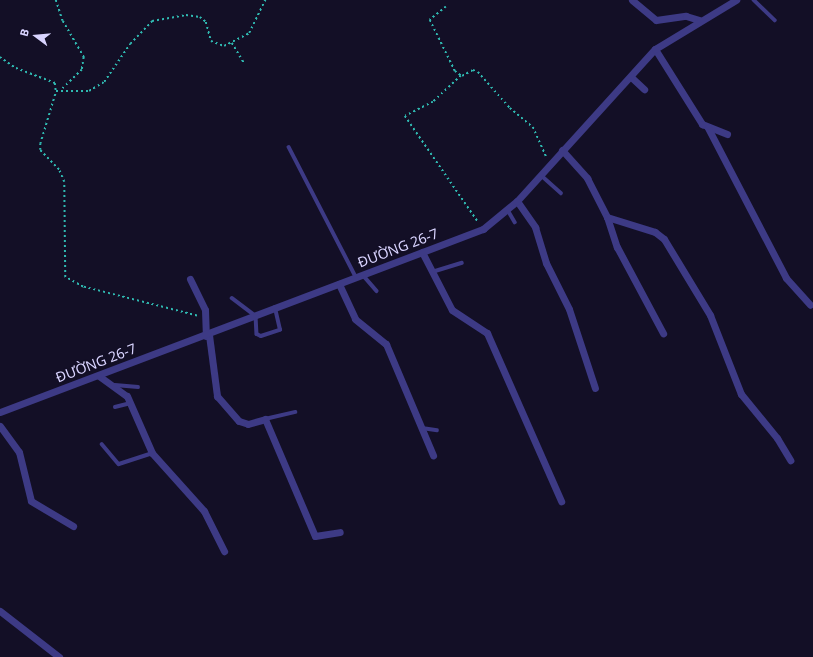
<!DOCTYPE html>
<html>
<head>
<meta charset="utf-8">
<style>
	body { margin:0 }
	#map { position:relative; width:813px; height:657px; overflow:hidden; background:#130f26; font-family:"Noto Sans",sans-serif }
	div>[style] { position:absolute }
	.path>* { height:1.5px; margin-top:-0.75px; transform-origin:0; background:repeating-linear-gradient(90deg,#2fb8b0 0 2px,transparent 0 5px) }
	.service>* { height:3.5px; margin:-1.75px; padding:0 1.75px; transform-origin:1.75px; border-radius:1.75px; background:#3d3a85 }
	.minor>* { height:7px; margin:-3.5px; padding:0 3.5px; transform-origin:3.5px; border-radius:3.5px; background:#3d3a85 }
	span { translate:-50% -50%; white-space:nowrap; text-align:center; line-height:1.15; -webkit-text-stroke:3px #130f26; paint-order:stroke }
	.street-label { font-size:14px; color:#d9d4ff }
	.north { position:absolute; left:16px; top:16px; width:40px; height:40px; -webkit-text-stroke:3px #130f26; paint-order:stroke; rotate:286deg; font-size:11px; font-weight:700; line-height:16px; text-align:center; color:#d9d4ff }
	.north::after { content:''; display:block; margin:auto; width:14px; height:18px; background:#d9d4ff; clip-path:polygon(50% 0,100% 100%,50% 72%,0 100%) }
</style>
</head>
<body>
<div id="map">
	<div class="path">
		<div style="left:56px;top:0;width:22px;rotate:72deg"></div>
		<div style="left:63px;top:21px;width:42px;rotate:59.7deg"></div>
		<div style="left:84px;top:57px;width:13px;rotate:99deg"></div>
		<div style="left:82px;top:70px;width:28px;rotate:136deg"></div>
		<div style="left:446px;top:7px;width:21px;rotate:141deg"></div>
		<div style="left:430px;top:20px;width:57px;rotate:63.9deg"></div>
		<div style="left:455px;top:71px;width:9px;rotate:36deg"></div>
		<div style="left:462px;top:76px;width:13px;rotate:-29deg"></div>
		<div style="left:473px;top:70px;width:5px;rotate:22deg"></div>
		<div style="left:478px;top:72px;width:48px;rotate:48.4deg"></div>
		<div style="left:510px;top:108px;width:30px;rotate:40deg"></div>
		<div style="left:533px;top:127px;width:34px;rotate:66deg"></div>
		<div style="left:232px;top:43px;width:23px;rotate:59deg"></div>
		<div style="left:0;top:57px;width:19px;rotate:35deg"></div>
		<div style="left:16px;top:68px;width:42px;rotate:21deg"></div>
		<div style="left:55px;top:83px;width:8px;rotate:83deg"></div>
		<div style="left:461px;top:76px;width:38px;rotate:137deg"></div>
		<div style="left:433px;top:102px;width:31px;rotate:153deg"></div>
		<div style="left:405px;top:116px;width:129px;rotate:55.4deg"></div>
		<div style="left:197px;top:316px;width:118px;rotate:-165.7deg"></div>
		<div style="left:83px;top:287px;width:21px;rotate:-151deg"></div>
		<div style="left:65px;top:277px;width:95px;rotate:-90.6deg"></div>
		<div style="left:64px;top:182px;width:13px;rotate:-113deg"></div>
		<div style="left:59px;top:170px;width:28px;rotate:-134deg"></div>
		<div style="left:40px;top:150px;width:6px;rotate:-90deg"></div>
		<div style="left:40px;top:144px;width:55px;rotate:-73.2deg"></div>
		<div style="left:56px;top:91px;width:33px"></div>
		<div style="left:89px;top:91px;width:17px;rotate:-31deg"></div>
		<div style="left:104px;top:82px;width:46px;rotate:-55.6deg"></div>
		<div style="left:130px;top:44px;width:32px;rotate:-46deg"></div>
		<div style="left:152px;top:21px;width:35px;rotate:-10deg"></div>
		<div style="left:186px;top:15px;width:14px;rotate:8deg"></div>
		<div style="left:200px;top:17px;width:8px;rotate:40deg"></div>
		<div style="left:206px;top:22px;width:20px;rotate:75deg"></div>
		<div style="left:211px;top:41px;width:14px;rotate:21deg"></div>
		<div style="left:224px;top:46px;width:28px;rotate:-27deg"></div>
		<div style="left:249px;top:33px;width:37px;rotate:-64deg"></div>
	</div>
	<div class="service">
		<div style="left:754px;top:0;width:29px;rotate:44deg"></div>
		<div style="left:289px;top:147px;width:146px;rotate:62.7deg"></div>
		<div style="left:541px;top:175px;width:27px;rotate:42deg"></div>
		<div style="left:508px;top:210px;width:14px;rotate:60deg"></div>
		<div style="left:432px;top:272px;width:31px;rotate:-17deg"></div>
		<div style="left:363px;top:275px;width:21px;rotate:49deg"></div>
		<div style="left:232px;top:298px;width:30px;rotate:37deg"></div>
		<div style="left:256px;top:316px;width:18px;rotate:87deg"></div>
		<div style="left:257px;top:334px;width:4px;rotate:27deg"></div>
		<div style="left:261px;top:336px;width:20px;rotate:-18deg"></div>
		<div style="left:280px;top:330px;width:23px;rotate:-103deg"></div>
		<div style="left:115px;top:385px;width:23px;rotate:5deg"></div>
		<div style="left:115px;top:407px;width:16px;rotate:-14deg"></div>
		<div style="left:265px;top:419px;width:31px;rotate:-13deg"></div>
		<div style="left:422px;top:428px;width:15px;rotate:8deg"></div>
		<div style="left:102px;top:444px;width:26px;rotate:50deg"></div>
		<div style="left:119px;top:464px;width:35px;rotate:-18deg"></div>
	</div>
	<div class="minor">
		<div style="left:632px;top:0;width:31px;rotate:40deg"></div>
		<div style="left:656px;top:20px;width:30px;rotate:-8deg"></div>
		<div style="left:686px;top:16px;width:14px;rotate:17deg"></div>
		<div style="left:655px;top:49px;width:89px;rotate:57.9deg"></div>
		<div style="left:702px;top:124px;width:27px;rotate:22deg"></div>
		<div style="left:631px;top:77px;width:18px;rotate:43deg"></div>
		<div style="left:708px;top:128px;width:169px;rotate:62.5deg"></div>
		<div style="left:786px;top:278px;width:36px;rotate:48deg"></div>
		<div style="left:562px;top:150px;width:38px;rotate:48deg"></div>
		<div style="left:587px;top:178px;width:44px;rotate:62.9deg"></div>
		<div style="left:607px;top:217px;width:50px;rotate:17.4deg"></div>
		<div style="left:655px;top:232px;width:11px;rotate:38deg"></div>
		<div style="left:664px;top:239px;width:89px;rotate:58.8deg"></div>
		<div style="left:710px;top:315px;width:85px;rotate:68.6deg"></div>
		<div style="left:741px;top:394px;width:57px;rotate:50.7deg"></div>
		<div style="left:777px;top:438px;width:26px;rotate:59deg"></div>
		<div style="left:517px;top:201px;width:32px;rotate:55deg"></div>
		<div style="left:535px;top:227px;width:38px;rotate:73deg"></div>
		<div style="left:546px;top:263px;width:51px;rotate:63.4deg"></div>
		<div style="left:569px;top:309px;width:83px;rotate:71.8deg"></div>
		<div style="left:607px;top:217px;width:32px;rotate:72deg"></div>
		<div style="left:617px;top:247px;width:98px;rotate:61.9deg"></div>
		<div style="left:422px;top:252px;width:65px;rotate:62.7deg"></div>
		<div style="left:452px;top:310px;width:42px;rotate:33.3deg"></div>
		<div style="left:487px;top:333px;width:184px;rotate:66.2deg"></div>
		<div style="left:190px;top:279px;width:34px;rotate:64deg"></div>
		<div style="left:205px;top:310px;width:26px;rotate:88deg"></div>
		<div style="left:339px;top:284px;width:38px;rotate:65deg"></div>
		<div style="left:355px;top:319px;width:40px;rotate:39deg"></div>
		<div style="left:386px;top:344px;width:121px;rotate:67.1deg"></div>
		<div style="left:209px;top:335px;width:62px;rotate:82.5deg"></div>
		<div style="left:217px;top:396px;width:33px;rotate:49deg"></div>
		<div style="left:239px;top:421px;width:9px;rotate:18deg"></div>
		<div style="left:248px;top:424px;width:18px;rotate:-16deg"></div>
		<div style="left:265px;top:419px;width:127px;rotate:66.9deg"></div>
		<div style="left:315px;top:536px;width:25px;rotate:-9deg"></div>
		<div style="left:99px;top:376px;width:34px;rotate:36deg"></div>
		<div style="left:127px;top:396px;width:62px;rotate:66.3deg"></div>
		<div style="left:152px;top:453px;width:78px;rotate:48.1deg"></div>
		<div style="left:204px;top:511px;width:45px;rotate:63.4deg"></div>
		<div style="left:0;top:412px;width:517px;rotate:-20.75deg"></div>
		<div style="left:483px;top:229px;width:44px;rotate:-39.5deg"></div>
		<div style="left:517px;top:201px;width:205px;rotate:-47.8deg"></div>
		<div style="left:655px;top:49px;width:95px;rotate:-31.2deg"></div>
		<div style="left:0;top:426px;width:32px;rotate:54deg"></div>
		<div style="left:19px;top:452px;width:50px;rotate:76.2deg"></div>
		<div style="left:31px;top:501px;width:49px;rotate:30.8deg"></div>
		<div style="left:0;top:611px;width:75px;rotate:37.9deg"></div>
	</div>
	<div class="street-label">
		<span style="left:398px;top:248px;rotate:-21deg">ĐƯỜNG 26-7</span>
		<span style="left:96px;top:363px;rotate:-21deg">ĐƯỜNG 26-7</span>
	</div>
	<div class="north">B</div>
</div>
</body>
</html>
